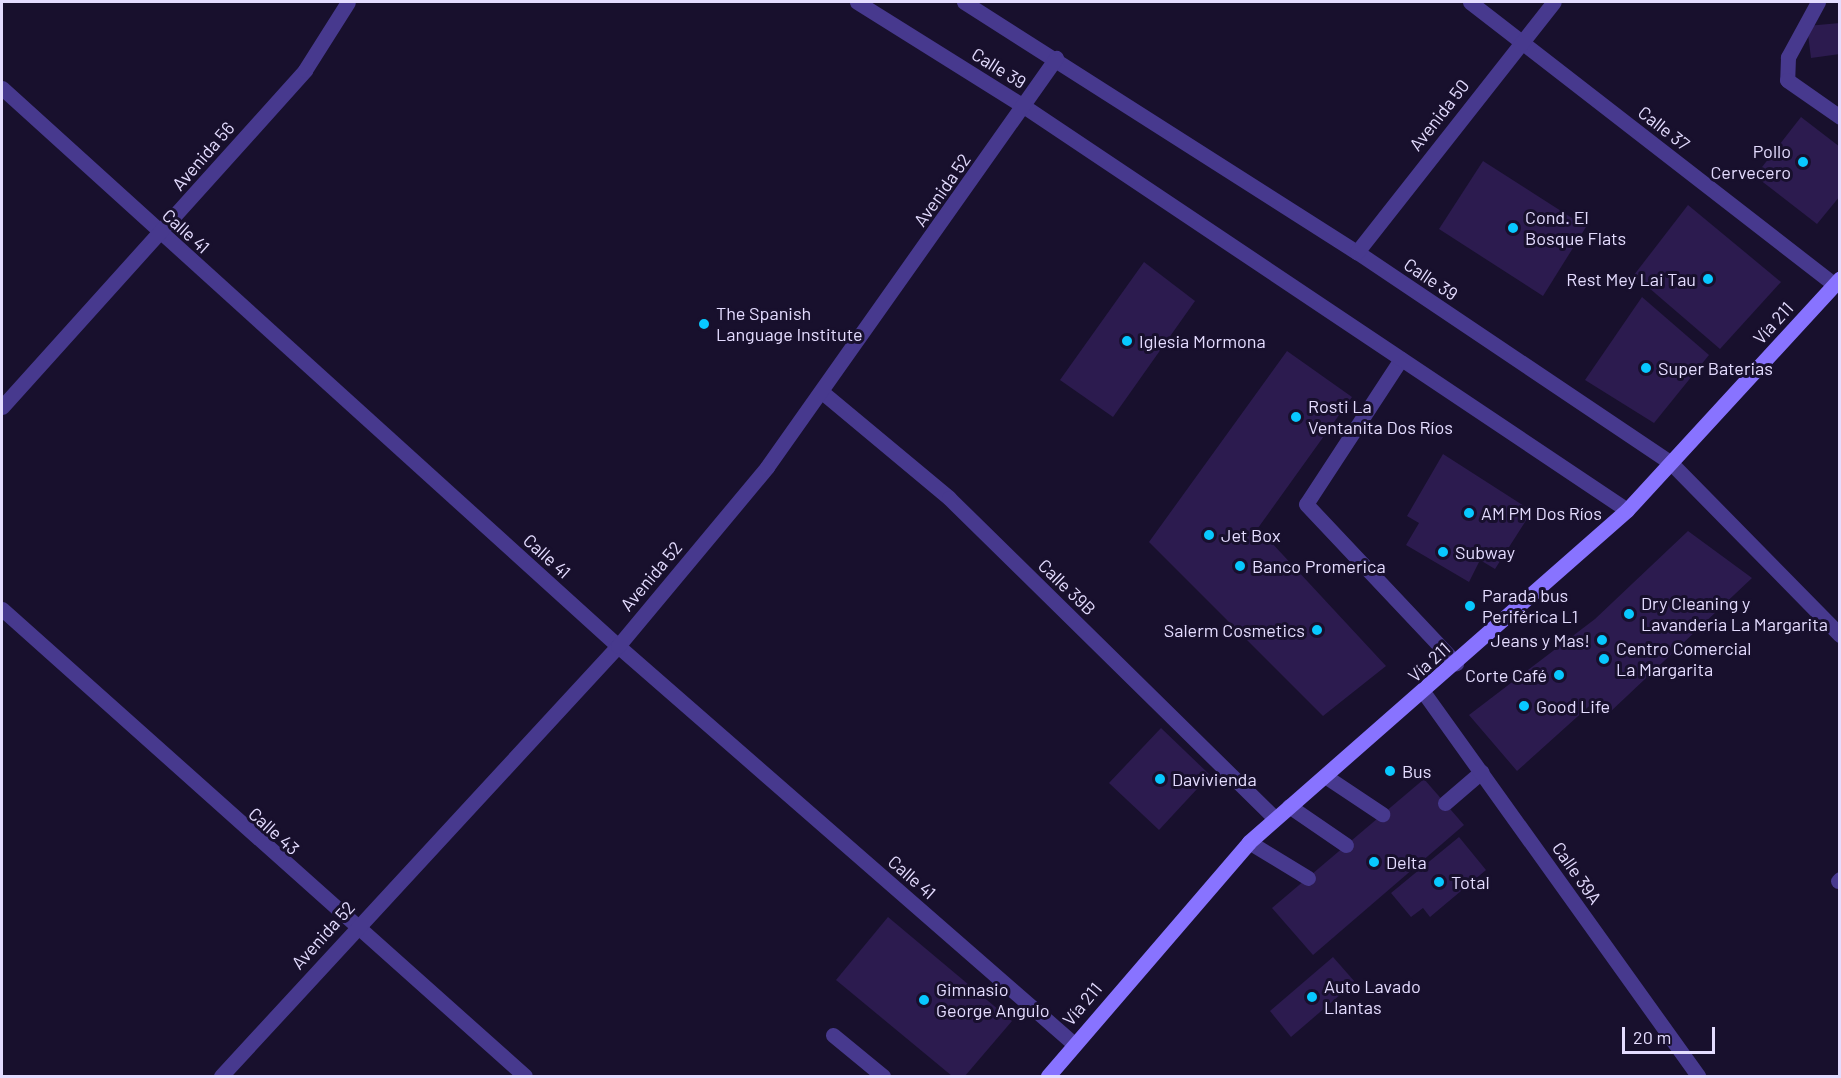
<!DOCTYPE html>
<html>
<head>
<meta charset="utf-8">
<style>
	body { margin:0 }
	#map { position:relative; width:1841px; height:1078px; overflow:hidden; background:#18102d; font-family:Barlow,sans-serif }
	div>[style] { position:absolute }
	.building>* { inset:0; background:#2c1b4f }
	.service>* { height:15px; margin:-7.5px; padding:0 7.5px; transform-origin:7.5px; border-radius:7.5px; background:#47398e }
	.minor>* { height:15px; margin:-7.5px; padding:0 7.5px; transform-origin:7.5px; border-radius:7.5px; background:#47398e }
	.secondary>* { height:15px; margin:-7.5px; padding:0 7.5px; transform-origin:7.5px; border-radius:7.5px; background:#8873ff }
	.dots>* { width:16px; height:16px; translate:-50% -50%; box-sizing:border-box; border:3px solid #18102d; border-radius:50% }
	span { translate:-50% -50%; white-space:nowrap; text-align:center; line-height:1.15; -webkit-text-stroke:6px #18102d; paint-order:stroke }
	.street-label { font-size:18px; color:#e4dcff }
	.poi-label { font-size:18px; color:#e4dcff }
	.right { translate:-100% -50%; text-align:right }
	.left { translate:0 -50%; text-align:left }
	.frame { position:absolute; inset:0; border:3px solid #e4dcff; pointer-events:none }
	.scale { position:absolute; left:1622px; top:1027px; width:93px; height:27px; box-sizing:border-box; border:3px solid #e4dcff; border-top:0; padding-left:8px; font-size:18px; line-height:21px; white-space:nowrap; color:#e4dcff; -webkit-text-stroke:4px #18102d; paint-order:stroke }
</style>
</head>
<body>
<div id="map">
	<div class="building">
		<div style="clip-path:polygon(1840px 23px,1840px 54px,1811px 58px,1807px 26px)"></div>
		<div style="clip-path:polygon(1801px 117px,1840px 147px,1840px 196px,1817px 224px,1755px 176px)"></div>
		<div style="clip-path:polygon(1483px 161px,1586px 227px,1543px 296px,1439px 229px)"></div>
		<div style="clip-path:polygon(1688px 205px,1781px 282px,1720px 349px,1634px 275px)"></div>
		<div style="clip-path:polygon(1144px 262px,1195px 301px,1113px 417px,1060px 380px)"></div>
		<div style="clip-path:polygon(1642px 297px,1709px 355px,1654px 423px,1585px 380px)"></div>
		<div style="clip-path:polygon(1287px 351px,1352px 397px,1258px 528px,1386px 666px,1323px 716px,1149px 542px)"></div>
		<div style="clip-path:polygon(1443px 454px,1532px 511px,1495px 569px,1480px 560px,1469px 582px,1406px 545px,1419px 523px,1407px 516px)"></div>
		<div style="clip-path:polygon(1688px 531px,1752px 578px,1609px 713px,1597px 699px,1517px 771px,1469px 715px,1595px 619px)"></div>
		<div style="clip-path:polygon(1161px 728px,1210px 775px,1159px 830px,1109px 783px)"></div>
		<div style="clip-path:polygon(1424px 779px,1464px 825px,1313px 955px,1272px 908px)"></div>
		<div style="clip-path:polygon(1459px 837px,1486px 870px,1430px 917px,1423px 908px,1411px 917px,1391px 893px)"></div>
		<div style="clip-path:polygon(888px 917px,1012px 1021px,965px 1076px,952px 1076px,836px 980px)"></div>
		<div style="clip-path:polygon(1333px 957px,1355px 982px,1291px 1037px,1270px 1011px)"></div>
	</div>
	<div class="service">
		<div style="left:1818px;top:2px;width:63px;rotate:118.6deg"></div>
		<div style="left:1788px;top:57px;width:23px;rotate:92deg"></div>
		<div style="left:1787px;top:80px;width:65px;rotate:34.9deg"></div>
		<div style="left:1401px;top:359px;width:173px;rotate:123.2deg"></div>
		<div style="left:1306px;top:504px;width:219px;rotate:46.7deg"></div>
		<div style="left:1325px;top:776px;width:69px;rotate:33.7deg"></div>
		<div style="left:1445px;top:803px;width:48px;rotate:-40.7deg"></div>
		<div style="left:1289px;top:806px;width:69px;rotate:34.4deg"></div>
		<div style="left:1249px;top:842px;width:69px;rotate:31.4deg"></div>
		<div style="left:833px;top:1035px;width:65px;rotate:39.4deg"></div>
	</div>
	<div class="minor">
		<div style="left:857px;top:2px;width:198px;rotate:32deg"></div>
		<div style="left:1025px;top:107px;width:724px;rotate:33.8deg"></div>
		<div style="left:964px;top:2px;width:466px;rotate:32.5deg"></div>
		<div style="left:1357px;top:252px;width:378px;rotate:33.9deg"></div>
		<div style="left:1671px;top:463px;width:241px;rotate:45.5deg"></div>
		<div style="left:1470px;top:2px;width:460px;rotate:37.8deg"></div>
		<div style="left:2px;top:88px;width:831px;rotate:42.17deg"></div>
		<div style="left:618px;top:646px;width:605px;rotate:41.11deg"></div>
		<div style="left:1357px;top:252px;width:318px;rotate:-51.8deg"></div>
		<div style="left:822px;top:392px;width:165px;rotate:39.8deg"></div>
		<div style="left:949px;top:498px;width:457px;rotate:44.5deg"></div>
		<div style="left:2px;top:407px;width:453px;rotate:-48deg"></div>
		<div style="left:305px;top:70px;width:80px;rotate:-57.7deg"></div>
		<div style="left:2px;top:609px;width:701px;rotate:41.76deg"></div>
		<div style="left:1424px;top:693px;width:471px;rotate:54.4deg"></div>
		<div style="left:1838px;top:881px;width:3px;rotate:-45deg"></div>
		<div style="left:221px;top:1076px;width:585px;rotate:-47.29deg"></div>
		<div style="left:618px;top:646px;width:233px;rotate:-50.2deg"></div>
		<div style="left:767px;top:467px;width:501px;rotate:-54.75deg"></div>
	</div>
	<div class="secondary">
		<div style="left:1048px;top:1076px;width:308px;rotate:-49.3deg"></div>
		<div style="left:1249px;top:842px;width:503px;rotate:-41.29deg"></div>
		<div style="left:1627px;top:510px;width:315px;rotate:-47.4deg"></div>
	</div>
	<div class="dots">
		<div style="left:1803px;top:162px;background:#08c8ff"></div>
		<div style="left:1513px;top:228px;background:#08c8ff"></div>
		<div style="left:1708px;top:279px;background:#08c8ff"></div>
		<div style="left:704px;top:324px;background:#08c8ff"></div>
		<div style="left:1127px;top:341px;background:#08c8ff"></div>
		<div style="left:1646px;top:368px;background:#08c8ff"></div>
		<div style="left:1296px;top:417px;background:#08c8ff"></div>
		<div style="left:1469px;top:513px;background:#08c8ff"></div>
		<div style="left:1209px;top:535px;background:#08c8ff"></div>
		<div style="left:1443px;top:552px;background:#08c8ff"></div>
		<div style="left:1240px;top:566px;background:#08c8ff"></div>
		<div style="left:1470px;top:606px;background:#08c8ff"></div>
		<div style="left:1629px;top:614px;background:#08c8ff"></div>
		<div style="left:1317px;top:630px;background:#08c8ff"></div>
		<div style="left:1602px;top:640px;background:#08c8ff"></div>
		<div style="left:1604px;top:659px;background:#08c8ff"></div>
		<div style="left:1559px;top:675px;background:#08c8ff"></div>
		<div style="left:1524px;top:706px;background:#08c8ff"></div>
		<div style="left:1390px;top:771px;background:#08c8ff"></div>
		<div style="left:1160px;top:779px;background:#08c8ff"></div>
		<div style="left:1374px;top:862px;background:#08c8ff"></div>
		<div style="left:1439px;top:882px;background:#08c8ff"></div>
		<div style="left:1312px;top:997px;background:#08c8ff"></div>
		<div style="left:924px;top:1000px;background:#08c8ff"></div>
	</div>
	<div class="street-label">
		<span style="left:999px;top:68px;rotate:32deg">Calle 39</span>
		<span style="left:1439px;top:115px;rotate:-52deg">Avenida 50</span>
		<span style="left:1664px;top:128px;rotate:38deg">Calle 37</span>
		<span style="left:203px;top:156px;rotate:-49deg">Avenida 56</span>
		<span style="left:942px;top:190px;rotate:-55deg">Avenida 52</span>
		<span style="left:186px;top:231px;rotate:42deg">Calle 41</span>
		<span style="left:1431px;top:279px;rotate:34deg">Calle 39</span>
		<span style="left:1773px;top:323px;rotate:-48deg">Vía 211</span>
		<span style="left:547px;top:556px;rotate:42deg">Calle 41</span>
		<span style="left:651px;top:576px;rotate:-50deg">Avenida 52</span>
		<span style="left:1067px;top:587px;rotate:44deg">Calle 39B</span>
		<span style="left:1429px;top:662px;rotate:-42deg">Vía 211</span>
		<span style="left:274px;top:831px;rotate:42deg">Calle 43</span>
		<span style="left:1577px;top:873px;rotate:55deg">Calle 39A</span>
		<span style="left:912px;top:877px;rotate:41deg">Calle 41</span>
		<span style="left:323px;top:935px;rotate:-48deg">Avenida 52</span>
		<span style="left:1082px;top:1004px;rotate:-50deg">Vía 211</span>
	</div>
	<div class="poi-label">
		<span class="right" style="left:1791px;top:162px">Pollo<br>Cervecero</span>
		<span class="left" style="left:1525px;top:228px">Cond. El<br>Bosque Flats</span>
		<span class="right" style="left:1696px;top:279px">Rest Mey Lai Tau</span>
		<span class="left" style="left:716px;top:324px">The Spanish<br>Language Institute</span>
		<span class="left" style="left:1139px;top:341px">Iglesia Mormona</span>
		<span class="left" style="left:1658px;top:368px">Super Baterias</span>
		<span class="left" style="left:1308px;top:417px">Rosti La<br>Ventanita Dos Ríos</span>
		<span class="left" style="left:1481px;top:513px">AM PM Dos Ríos</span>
		<span class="left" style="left:1221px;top:535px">Jet Box</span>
		<span class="left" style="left:1455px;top:552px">Subway</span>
		<span class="left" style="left:1252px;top:566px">Banco Promerica</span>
		<span class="left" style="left:1482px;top:606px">Parada bus<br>Periférica L1</span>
		<span class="left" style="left:1641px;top:614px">Dry Cleaning y<br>Lavanderia La Margarita</span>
		<span class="right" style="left:1305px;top:630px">Salerm Cosmetics</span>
		<span class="right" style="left:1590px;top:640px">Jeans y Mas!</span>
		<span class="left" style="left:1616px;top:659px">Centro Comercial<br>La Margarita</span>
		<span class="right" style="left:1547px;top:675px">Corte Café</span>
		<span class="left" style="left:1536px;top:706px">Good Life</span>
		<span class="left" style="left:1402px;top:771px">Bus</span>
		<span class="left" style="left:1172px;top:779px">Davivienda</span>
		<span class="left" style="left:1386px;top:862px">Delta</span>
		<span class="left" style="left:1451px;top:882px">Total</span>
		<span class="left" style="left:1324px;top:997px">Auto Lavado<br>Llantas</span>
		<span class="left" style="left:936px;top:1000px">Gimnasio<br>George Angulo</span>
	</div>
	<div class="frame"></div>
	<div class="scale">20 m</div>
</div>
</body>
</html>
